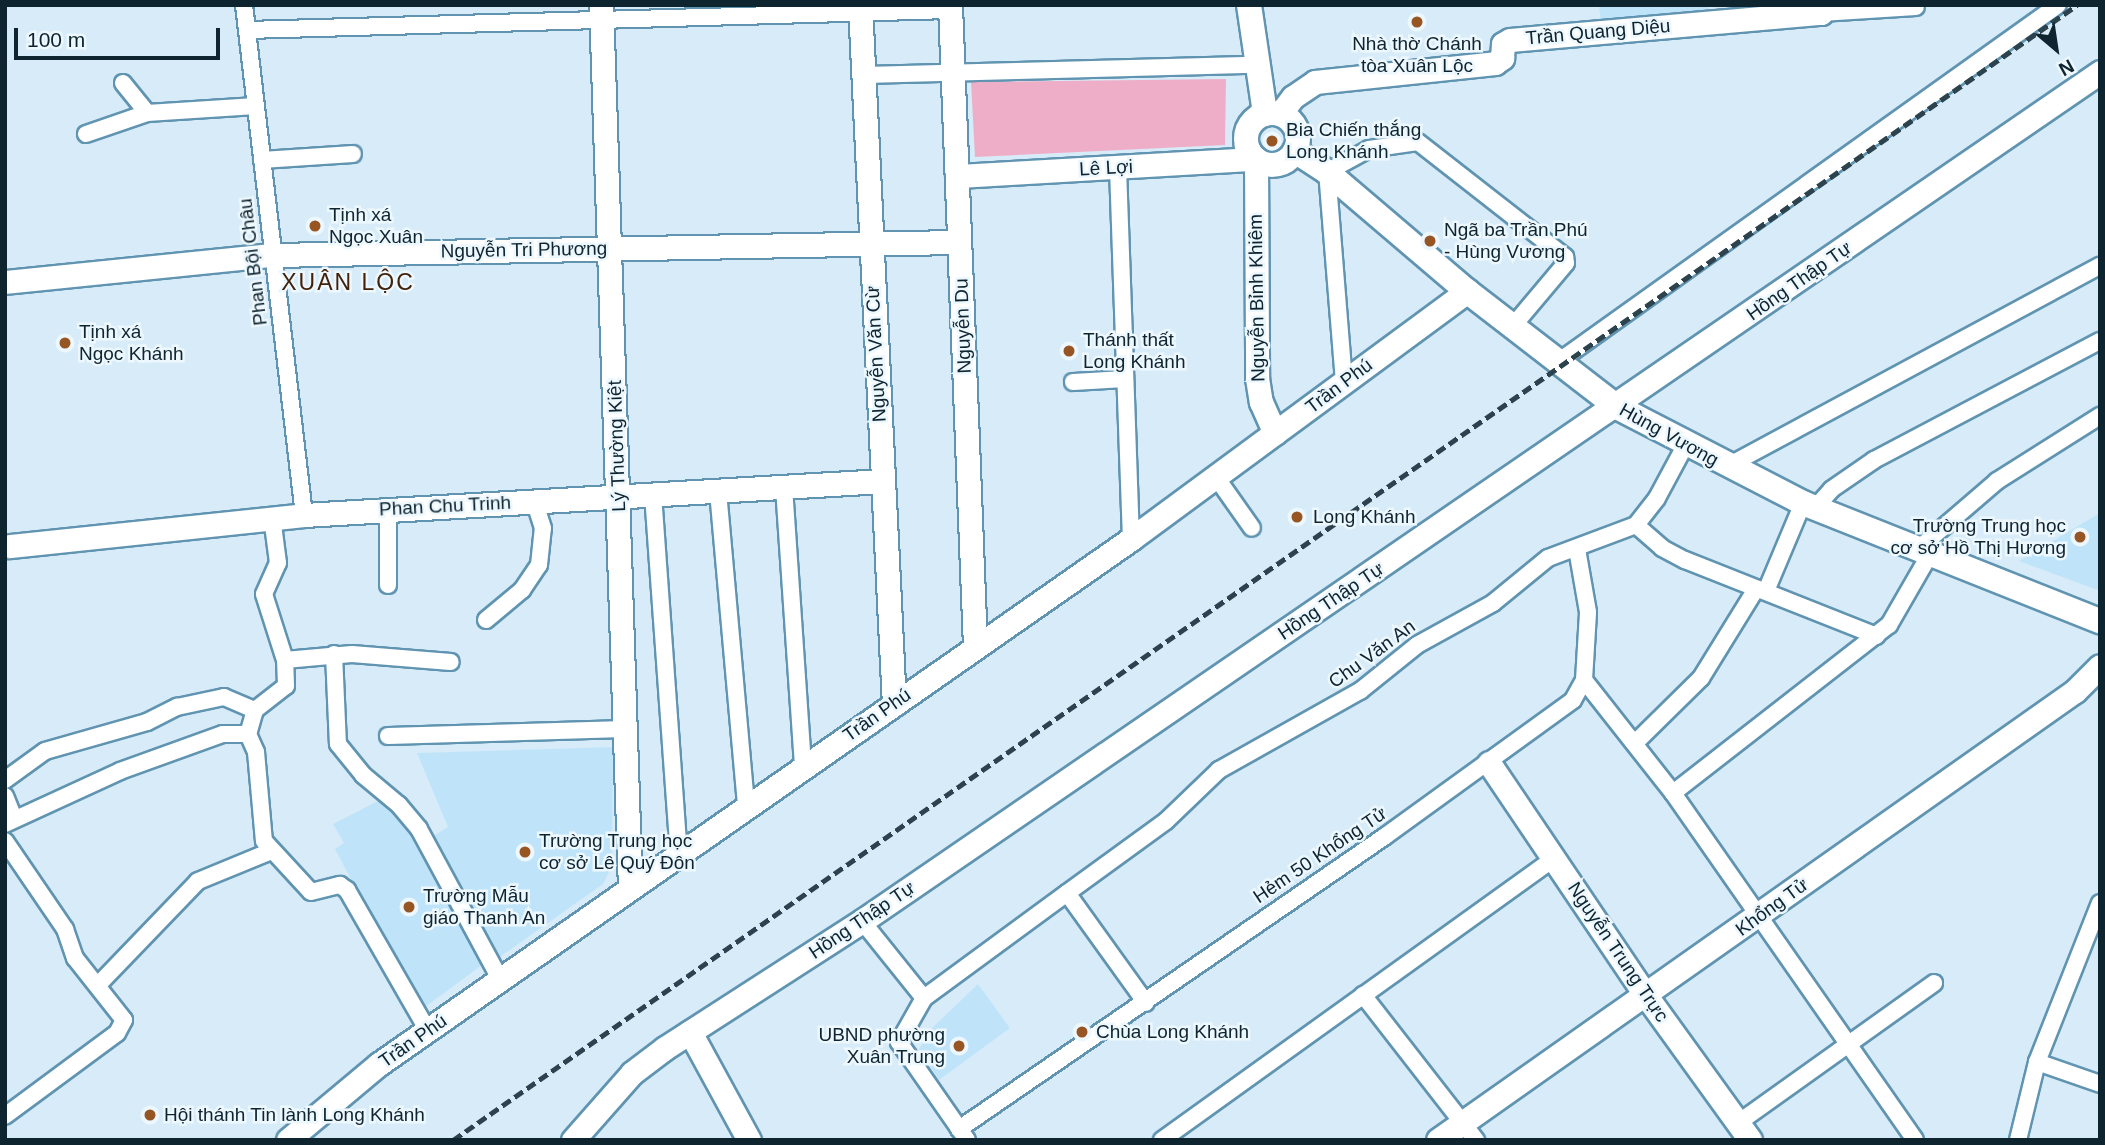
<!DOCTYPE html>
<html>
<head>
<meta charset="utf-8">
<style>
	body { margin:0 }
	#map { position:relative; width:2105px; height:1145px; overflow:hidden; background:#d7ecf8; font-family:Helvetica,sans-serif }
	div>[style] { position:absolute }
	.built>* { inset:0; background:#bfe4f9 }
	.green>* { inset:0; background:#efaec7 }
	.roads { filter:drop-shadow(2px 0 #6094b1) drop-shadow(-2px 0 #6094b1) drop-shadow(0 2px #6094b1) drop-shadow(0 -2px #6094b1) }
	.street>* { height:16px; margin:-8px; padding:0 8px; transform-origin:8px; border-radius:8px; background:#fff }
	.secondary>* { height:23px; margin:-11.5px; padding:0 11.5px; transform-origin:11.5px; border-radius:11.5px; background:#fff }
	.primary>* { height:24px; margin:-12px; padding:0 12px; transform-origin:12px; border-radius:12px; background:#fff }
	.primary>.ring { margin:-12px; padding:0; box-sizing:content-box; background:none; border:24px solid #fff; border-radius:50% }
	.rail>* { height:4.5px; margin-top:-2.25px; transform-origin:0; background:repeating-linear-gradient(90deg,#2c424d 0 10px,transparent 0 15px) }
	.dots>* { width:19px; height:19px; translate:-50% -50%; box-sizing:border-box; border:4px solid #edf7fe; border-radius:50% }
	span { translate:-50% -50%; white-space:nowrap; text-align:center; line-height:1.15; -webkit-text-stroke:5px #edf7fe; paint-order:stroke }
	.street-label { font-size:19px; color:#0e242f }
	.poi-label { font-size:19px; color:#0e242f }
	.left { translate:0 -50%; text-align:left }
	.right { translate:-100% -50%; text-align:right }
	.quarter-label { font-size:23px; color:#42220a; letter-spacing:2px }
	.frame { position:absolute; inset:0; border:7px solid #0e242f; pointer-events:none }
	.north { position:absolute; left:2021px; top:14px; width:70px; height:70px; -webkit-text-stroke:5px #edf7fe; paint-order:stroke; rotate:151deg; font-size:19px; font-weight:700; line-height:28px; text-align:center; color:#0e242f }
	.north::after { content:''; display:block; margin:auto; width:24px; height:32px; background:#0e242f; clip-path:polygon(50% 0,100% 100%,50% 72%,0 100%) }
	.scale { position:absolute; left:14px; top:28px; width:206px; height:32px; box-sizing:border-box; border:4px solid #0e242f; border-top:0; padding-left:9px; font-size:21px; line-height:24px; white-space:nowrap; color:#0e242f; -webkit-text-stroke:5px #edf7fe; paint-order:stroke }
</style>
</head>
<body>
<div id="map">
	<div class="built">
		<div style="clip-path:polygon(1599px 5px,1708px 5px,1709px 14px,1601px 24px)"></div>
		<div style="clip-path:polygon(2100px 513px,2100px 591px,2019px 561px)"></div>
		<div style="clip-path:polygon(613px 747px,612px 866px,603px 884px,497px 959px,430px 838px,448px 827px,417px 753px)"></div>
		<div style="clip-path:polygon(380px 800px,411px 826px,482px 965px,417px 1013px,404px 980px,335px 849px,344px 843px,333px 824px)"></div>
		<div style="clip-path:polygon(978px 984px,1010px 1028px,939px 1080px,919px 1049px,932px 1028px)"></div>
	</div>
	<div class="green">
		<div style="clip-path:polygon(1226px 79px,1225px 145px,975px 157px,971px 82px)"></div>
	</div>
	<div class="roads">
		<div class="street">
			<div style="left:244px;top:5px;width:514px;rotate:83.29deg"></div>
			<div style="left:1821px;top:13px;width:95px;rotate:-3.6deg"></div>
			<div style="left:247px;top:30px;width:703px;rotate:-1.63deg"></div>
			<div style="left:863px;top:75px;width:393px;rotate:-1.5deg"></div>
			<div style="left:123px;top:83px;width:38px;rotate:51deg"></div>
			<div style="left:86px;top:134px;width:65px;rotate:-19deg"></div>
			<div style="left:147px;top:113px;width:109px;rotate:-3.7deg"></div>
			<div style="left:262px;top:160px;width:91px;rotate:-3.8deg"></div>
			<div style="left:1118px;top:168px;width:371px;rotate:88deg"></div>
			<div style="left:1558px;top:362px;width:614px;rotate:-35.53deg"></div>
			<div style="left:1073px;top:382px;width:52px;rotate:-3.3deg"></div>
			<div style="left:1344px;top:382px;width:211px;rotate:-94.6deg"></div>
			<div style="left:1327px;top:172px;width:48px;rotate:-28.7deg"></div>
			<div style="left:1369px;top:149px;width:49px;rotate:-8.1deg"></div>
			<div style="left:1418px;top:142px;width:187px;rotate:38deg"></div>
			<div style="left:1565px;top:257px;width:6px;rotate:81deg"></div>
			<div style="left:1566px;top:263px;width:82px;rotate:130.1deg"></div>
			<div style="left:1726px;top:467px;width:425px;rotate:-28.3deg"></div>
			<div style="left:1216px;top:477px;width:62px;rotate:54.8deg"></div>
			<div style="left:784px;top:487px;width:281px;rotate:86.1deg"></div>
			<div style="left:718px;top:491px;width:316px;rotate:84.9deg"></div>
			<div style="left:653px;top:494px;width:360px;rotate:85.9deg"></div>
			<div style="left:1815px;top:508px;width:25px;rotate:-48deg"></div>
			<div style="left:1832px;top:489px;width:51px;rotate:-34.6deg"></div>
			<div style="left:1874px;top:460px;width:255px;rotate:-27.8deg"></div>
			<div style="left:388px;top:510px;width:75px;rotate:90deg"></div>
			<div style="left:1636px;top:525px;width:35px;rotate:41deg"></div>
			<div style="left:1662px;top:548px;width:26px;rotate:28deg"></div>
			<div style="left:1685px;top:560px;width:206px;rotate:21.6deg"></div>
			<div style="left:1918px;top:549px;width:104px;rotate:-40.7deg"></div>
			<div style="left:1997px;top:481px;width:122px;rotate:-32.3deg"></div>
			<div style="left:1766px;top:591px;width:95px;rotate:-67.2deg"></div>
			<div style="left:486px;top:620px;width:47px;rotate:-39.8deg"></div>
			<div style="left:522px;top:590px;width:30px;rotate:-56deg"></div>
			<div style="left:539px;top:565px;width:37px;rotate:-84deg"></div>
			<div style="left:543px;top:528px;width:28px;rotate:-108deg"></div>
			<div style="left:334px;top:654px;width:90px;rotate:87.5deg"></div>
			<div style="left:338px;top:744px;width:40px;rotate:51deg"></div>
			<div style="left:363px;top:775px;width:47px;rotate:39.8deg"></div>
			<div style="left:399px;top:805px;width:31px;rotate:50deg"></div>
			<div style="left:419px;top:829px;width:170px;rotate:61.6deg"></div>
			<div style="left:285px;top:660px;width:67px;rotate:-5.1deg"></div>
			<div style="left:352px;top:654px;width:99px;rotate:4.6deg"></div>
			<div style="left:1584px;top:680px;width:144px;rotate:51.8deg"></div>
			<div style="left:1673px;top:793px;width:423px;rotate:55.1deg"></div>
			<div style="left:255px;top:710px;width:39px;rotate:-38deg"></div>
			<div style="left:286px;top:686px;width:26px;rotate:-92deg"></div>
			<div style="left:285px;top:660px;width:69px;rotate:-107.7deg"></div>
			<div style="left:264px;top:594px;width:34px;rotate:-66deg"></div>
			<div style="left:278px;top:563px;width:46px;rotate:-97.4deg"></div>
			<div style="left:388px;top:736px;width:237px;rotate:-1.7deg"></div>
			<div style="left:1635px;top:743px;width:93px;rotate:-44.6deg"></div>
			<div style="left:1701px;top:678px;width:105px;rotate:-58.3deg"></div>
			<div style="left:5px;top:780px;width:49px;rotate:-35.9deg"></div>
			<div style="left:45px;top:751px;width:106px;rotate:-15.9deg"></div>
			<div style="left:147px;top:722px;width:34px;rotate:-27deg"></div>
			<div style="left:177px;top:707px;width:48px;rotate:-12deg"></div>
			<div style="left:224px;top:697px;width:34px;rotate:23deg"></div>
			<div style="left:255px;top:710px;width:25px;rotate:106deg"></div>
			<div style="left:248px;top:734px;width:20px;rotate:66deg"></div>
			<div style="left:256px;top:752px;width:89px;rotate:84.9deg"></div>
			<div style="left:264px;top:841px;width:69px;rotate:47.3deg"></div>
			<div style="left:311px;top:892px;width:30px;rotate:-14deg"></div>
			<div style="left:340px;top:885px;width:9px;rotate:36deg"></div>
			<div style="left:347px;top:890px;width:163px;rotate:60.1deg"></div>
			<div style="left:1673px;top:793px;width:274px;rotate:-37.9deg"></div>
			<div style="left:1889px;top:625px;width:82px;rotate:-60deg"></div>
			<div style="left:5px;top:796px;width:24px;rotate:68deg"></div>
			<div style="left:5px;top:824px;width:127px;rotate:-24.7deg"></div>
			<div style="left:120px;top:771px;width:109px;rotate:-19.8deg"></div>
			<div style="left:223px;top:734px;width:25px"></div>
			<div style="left:5px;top:841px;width:107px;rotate:55.7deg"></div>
			<div style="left:65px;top:929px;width:31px;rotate:71deg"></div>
			<div style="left:75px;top:958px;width:79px;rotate:51.7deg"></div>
			<div style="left:124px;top:1020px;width:15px;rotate:118deg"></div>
			<div style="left:117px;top:1033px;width:139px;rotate:143.5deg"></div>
			<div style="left:1067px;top:893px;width:122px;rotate:-36deg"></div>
			<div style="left:1166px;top:821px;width:74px;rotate:-43.9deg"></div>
			<div style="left:1219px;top:770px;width:162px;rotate:-29.3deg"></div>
			<div style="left:1360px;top:691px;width:73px;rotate:-38.9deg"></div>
			<div style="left:1417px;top:645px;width:87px;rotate:-28.9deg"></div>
			<div style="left:1493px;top:603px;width:71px;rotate:-39.3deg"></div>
			<div style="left:1548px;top:558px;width:94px;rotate:-20.6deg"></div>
			<div style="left:1636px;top:525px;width:34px;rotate:-52deg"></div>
			<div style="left:1657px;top:498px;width:61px;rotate:-61.8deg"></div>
			<div style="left:862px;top:921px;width:99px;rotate:51.2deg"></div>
			<div style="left:924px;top:998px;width:51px;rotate:119.6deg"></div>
			<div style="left:899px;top:1042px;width:119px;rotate:55.2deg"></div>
			<div style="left:98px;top:985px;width:144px;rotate:-46.1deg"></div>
			<div style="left:198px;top:881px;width:79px;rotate:-22.3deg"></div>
			<div style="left:1363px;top:995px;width:184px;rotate:52.1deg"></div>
			<div style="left:924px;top:998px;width:177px;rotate:-36.3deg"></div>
			<div style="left:1067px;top:893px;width:135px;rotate:54.3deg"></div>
			<div style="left:2037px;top:1062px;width:67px;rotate:19.2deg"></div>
			<div style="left:1738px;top:1123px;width:241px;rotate:-35.5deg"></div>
			<div style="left:959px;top:1129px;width:516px;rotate:-34.49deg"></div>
			<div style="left:1384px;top:837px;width:233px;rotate:-35.9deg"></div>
			<div style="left:1573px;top:700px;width:23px;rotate:-61deg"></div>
			<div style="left:1584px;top:680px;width:68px;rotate:-86.6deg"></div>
			<div style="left:1588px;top:612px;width:64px;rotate:-99.9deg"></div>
			<div style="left:1162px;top:1140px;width:484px;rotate:-35.7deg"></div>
			<div style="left:2018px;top:1140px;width:80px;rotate:-76.3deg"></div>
			<div style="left:2037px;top:1062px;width:171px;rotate:-68.4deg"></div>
		</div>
		<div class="secondary">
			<div style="left:601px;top:5px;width:883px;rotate:88.12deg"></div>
			<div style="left:860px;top:5px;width:700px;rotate:87.22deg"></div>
			<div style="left:950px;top:5px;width:641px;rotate:87.77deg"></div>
			<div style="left:1280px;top:114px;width:21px;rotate:-53deg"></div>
			<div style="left:1293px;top:97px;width:27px;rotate:-34deg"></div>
			<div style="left:1315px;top:82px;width:181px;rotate:-6deg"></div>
			<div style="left:1495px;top:63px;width:9px;rotate:-36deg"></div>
			<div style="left:1502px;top:58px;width:14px;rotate:-86deg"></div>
			<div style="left:1503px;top:44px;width:8px;rotate:-30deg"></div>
			<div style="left:1510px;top:40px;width:312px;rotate:-5deg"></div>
			<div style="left:1821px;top:13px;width:8px;rotate:-90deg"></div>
			<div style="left:957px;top:176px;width:299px;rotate:-3.3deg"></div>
			<div style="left:1256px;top:159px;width:219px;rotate:89.7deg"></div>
			<div style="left:1257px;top:378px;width:24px;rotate:81deg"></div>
			<div style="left:1261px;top:402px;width:34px;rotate:66deg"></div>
			<div style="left:5px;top:282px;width:269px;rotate:-5.8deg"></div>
			<div style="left:273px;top:255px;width:686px;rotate:-1.09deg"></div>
			<div style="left:10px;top:546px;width:296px;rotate:-6deg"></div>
			<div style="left:304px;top:515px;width:580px;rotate:-3.36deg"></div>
			<div style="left:1489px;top:763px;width:282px;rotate:56deg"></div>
			<div style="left:1647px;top:997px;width:176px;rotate:54.2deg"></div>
			<div style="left:690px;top:1032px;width:123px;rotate:61.4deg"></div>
			<div style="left:288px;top:1140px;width:119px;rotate:-39.9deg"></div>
			<div style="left:379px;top:1064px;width:917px;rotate:-34.92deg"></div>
			<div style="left:1131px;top:539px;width:418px;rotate:-36.4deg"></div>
			<div style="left:573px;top:1140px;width:89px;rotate:-48.6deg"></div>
			<div style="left:632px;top:1073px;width:41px;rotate:-37.1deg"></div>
			<div style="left:665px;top:1048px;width:234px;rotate:-32.8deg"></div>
			<div style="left:862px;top:921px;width:1501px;rotate:-34.44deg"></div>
			<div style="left:1438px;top:1140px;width:779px;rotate:-35.18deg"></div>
			<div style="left:2075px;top:691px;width:35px;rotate:-45deg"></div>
		</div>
		<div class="primary">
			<div style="left:1249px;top:5px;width:110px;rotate:81.6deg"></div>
			<div class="ring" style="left:1246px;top:113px;width:28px;height:28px"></div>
			<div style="left:1295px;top:151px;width:38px;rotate:33deg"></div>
			<div style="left:1327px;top:172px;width:184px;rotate:40.4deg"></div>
			<div style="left:1467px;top:291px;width:190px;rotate:37.7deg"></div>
			<div style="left:1617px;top:407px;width:209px;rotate:27.3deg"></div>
			<div style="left:1803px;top:503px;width:320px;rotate:21.7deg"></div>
		</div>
	</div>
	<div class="rail">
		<div style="left:453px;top:1140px;width:1981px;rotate:-34.95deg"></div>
	</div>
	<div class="dots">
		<div style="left:1417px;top:22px;background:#975523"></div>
		<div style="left:1272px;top:141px;background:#975523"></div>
		<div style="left:315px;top:226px;background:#975523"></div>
		<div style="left:1430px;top:241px;background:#975523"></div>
		<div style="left:65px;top:343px;background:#975523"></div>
		<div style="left:1069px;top:351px;background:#975523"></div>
		<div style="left:1297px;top:517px;background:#975523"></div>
		<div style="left:2080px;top:537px;background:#975523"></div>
		<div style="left:525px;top:852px;background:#975523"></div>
		<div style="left:409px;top:907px;background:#975523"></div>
		<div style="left:1082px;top:1032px;background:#975523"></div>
		<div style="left:959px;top:1046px;background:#975523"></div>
		<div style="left:150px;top:1115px;background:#975523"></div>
	</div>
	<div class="street-label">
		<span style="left:1598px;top:32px;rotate:-5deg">Trần Quang Diệu</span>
		<span style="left:1106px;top:168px;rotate:-3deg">Lê Lợi</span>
		<span style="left:524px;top:250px;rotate:-1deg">Nguyễn Tri Phương</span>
		<span style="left:253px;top:262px;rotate:-97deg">Phan Bội Châu</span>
		<span style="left:1799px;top:281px;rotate:-35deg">Hồng Thập Tự</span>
		<span style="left:1257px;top:298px;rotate:-91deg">Nguyễn Bỉnh Khiêm</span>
		<span style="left:963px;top:326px;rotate:-92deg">Nguyễn Du</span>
		<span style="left:876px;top:354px;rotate:-93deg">Nguyễn Văn Cừ</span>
		<span style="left:1339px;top:386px;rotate:-37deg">Trần Phú</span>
		<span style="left:1669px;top:435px;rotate:29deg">Hùng Vương</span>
		<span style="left:617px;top:446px;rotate:-92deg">Lý Thường Kiệt</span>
		<span style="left:445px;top:506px;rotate:-3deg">Phan Chu Trinh</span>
		<span style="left:1331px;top:601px;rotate:-34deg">Hồng Thập Tự</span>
		<span style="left:1372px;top:654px;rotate:-36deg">Chu Văn An</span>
		<span style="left:877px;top:715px;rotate:-35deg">Trần Phú</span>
		<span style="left:1320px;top:855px;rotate:-34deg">Hẻm 50 Khổng Tử</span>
		<span style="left:1772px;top:907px;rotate:-36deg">Khổng Tử</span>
		<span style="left:862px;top:920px;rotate:-34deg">Hồng Thập Tự</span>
		<span style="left:1618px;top:952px;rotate:56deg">Nguyễn Trung Trực</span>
		<span style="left:413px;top:1041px;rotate:-35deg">Trần Phú</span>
	</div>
	<div class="poi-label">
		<span style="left:1417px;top:55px">Nhà thờ Chánh<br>tòa Xuân Lộc</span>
		<span class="left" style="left:1286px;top:141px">Bia Chiến thắng<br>Long Khánh</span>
		<span class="left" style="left:329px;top:226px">Tịnh xá<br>Ngọc Xuân</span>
		<span class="left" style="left:1444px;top:241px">Ngã ba Trần Phú<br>- Hùng Vương</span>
		<span class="left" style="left:79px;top:343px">Tịnh xá<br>Ngọc Khánh</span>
		<span class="left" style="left:1083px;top:351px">Thánh thất<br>Long Khánh</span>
		<span class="left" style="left:1313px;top:517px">Long Khánh</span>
		<span class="right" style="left:2066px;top:537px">Trường Trung học<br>cơ sở Hồ Thị Hương</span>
		<span class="left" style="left:539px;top:852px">Trường Trung học<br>cơ sở Lê Quý Đôn</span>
		<span class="left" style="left:423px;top:907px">Trường Mẫu<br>giáo Thanh An</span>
		<span class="left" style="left:1096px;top:1032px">Chùa Long Khánh</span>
		<span class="right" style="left:945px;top:1046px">UBND phường<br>Xuân Trung</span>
		<span class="left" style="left:164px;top:1115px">Hội thánh Tin lành Long Khánh</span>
	</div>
	<div class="quarter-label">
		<span style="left:348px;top:282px">XUÂN LỘC</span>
	</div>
	<div class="frame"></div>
	<div class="north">N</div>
	<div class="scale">100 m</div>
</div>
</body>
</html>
